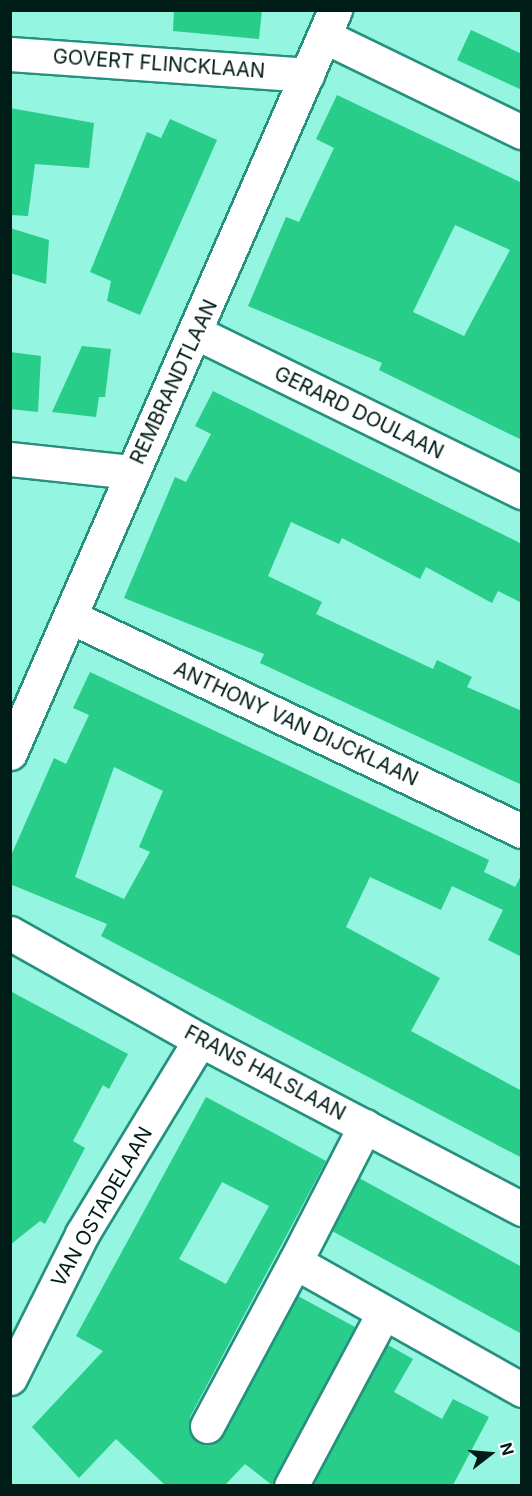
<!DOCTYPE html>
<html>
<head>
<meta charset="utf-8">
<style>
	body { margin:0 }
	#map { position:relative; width:532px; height:1496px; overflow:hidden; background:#94f5e1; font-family:Inter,sans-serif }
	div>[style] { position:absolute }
	.building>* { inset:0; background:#28cd89 }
	.roads { filter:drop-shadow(2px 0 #26907f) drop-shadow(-2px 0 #26907f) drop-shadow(0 2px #26907f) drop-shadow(0 -2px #26907f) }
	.minor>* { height:33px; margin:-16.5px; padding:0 16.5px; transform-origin:16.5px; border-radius:16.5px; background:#fff }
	span { translate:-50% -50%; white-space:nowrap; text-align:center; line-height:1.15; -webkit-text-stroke:4.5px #fff; paint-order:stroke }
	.street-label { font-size:20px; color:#001c17 }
	.frame { position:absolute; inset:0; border:12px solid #001c17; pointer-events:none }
	.north { position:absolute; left:460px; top:1424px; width:60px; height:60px; -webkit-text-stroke:4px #fff; paint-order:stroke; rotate:74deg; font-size:16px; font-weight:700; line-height:24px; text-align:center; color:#001c17 }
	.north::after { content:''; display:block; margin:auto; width:21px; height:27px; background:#001c17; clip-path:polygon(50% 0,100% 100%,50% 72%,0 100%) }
</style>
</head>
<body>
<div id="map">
	<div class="building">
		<div style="clip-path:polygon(174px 10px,262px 10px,259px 39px,173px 31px)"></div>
		<div style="clip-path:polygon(471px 30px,522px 54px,522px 90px,457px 60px)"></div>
		<div style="clip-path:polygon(evenodd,337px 95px,522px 183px,522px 440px,379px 370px,382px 363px,248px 306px,286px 217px,299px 222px,334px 148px,316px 139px,337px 95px,455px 225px,510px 250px,464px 336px,413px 312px,455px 225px)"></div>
		<div style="clip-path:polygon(10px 108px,94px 123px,89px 168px,35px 164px,28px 216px,10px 215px)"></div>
		<div style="clip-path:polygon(170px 119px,217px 140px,140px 315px,107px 301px,111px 281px,90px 272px,147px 132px,161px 138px)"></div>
		<div style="clip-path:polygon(10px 228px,49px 240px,46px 284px,10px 273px)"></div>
		<div style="clip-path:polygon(82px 346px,111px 349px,105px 397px,99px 397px,96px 417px,52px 412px)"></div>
		<div style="clip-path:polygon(10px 352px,41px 356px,38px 412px,10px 409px)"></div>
		<div style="clip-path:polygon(213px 391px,522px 544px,522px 603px,498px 591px,492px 603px,426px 567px,420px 579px,342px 538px,339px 544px,291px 522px,268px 576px,322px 602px,316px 614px,433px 669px,437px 660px,472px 677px,467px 687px,522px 711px,522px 785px,260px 663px,264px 654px,124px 598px,175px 477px,186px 482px,211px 434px,195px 426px)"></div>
		<div style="clip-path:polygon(evenodd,90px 672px,489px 860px,484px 872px,515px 887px,522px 874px,522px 957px,488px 940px,503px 910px,452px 886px,441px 910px,370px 877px,346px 927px,440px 978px,411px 1031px,522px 1091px,522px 1158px,101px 936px,107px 924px,10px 884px,10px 858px,54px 758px,66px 764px,89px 715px,73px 708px,90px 672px,114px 767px,163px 791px,139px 847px,150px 852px,124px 899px,75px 877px,114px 767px)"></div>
		<div style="clip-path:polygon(10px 991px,128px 1054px,109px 1089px,103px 1085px,73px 1141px,85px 1148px,45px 1224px,40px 1221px,10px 1245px)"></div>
		<div style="clip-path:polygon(evenodd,206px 1097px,326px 1161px,190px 1417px,191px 1436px,208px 1445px,223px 1435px,298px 1296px,355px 1327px,272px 1485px,245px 1464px,225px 1485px,165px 1485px,116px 1439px,79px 1478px,32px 1427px,103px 1351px,76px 1336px,206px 1097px,222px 1182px,269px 1206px,226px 1284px,179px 1259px,222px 1182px)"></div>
		<div style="clip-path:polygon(359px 1178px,522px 1267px,522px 1334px,332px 1231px)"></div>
		<div style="clip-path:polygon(388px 1345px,413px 1359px,394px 1392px,442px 1419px,453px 1399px,489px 1417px,453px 1485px,313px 1485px)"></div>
	</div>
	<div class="roads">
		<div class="minor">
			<div style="left:324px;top:36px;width:220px;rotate:25.9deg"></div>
			<div style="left:10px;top:54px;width:298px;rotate:4deg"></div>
			<div style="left:197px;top:333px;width:362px;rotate:26.1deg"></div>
			<div style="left:10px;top:459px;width:123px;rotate:6.1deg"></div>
			<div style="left:71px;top:617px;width:499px;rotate:25.4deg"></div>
			<div style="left:10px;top:753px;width:811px;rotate:-66.37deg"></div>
			<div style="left:10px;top:933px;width:218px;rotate:29.4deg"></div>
			<div style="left:200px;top:1040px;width:364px;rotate:27.7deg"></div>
			<div style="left:365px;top:1126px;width:153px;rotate:117.2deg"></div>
			<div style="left:295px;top:1262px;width:261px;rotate:29.4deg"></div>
			<div style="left:10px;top:1378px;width:161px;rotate:-63.4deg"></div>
			<div style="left:82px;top:1234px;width:227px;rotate:-58.7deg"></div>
			<div style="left:207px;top:1426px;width:186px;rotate:-61.8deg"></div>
			<div style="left:291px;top:1486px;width:195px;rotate:-61.9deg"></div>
		</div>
	</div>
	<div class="street-label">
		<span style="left:159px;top:64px;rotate:4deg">GOVERT FLINCKLAAN</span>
		<span style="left:174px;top:382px;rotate:-65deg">REMBRANDTLAAN</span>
		<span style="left:359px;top:413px;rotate:26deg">GERARD DOULAAN</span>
		<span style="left:296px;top:724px;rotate:25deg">ANTHONY VAN DIJCKLAAN</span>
		<span style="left:265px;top:1073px;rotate:28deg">FRANS HALSLAAN</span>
		<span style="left:102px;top:1207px;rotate:-60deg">VAN OSTADELAAN</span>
	</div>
	<div class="frame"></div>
	<div class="north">N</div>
</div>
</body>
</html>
